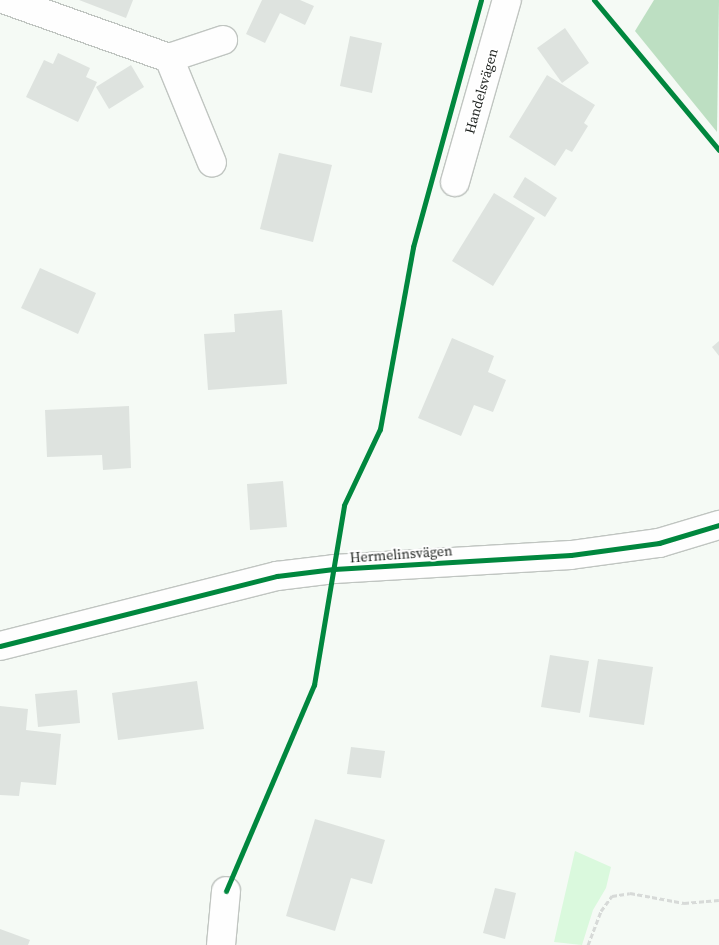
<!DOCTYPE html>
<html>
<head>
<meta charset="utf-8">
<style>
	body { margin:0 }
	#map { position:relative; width:719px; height:945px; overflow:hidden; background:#f5faf5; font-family:"Source Serif 4",serif }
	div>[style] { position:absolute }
	.green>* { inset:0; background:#daf9dd }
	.forest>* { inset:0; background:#bddfc2 }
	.building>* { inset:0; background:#dee3df }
	.path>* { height:3px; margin-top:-1.5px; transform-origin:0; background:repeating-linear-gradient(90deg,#d7dad8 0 5px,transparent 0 7.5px) }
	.roads { filter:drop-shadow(1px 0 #c0c5c1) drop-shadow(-1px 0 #c0c5c1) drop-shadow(0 1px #c0c5c1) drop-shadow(0 -1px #c0c5c1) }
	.minor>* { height:28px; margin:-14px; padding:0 14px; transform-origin:14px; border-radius:14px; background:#fefefe }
	.cycleway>* { height:5px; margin:-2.5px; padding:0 2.5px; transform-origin:2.5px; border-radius:2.5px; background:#00873e }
	span { translate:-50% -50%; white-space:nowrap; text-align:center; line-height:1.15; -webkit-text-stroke:4px #fff; paint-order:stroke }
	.street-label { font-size:14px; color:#1e221f }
</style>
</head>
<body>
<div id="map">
	<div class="green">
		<div style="clip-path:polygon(575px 851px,611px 867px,606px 888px,593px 910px,582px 945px,554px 942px)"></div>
	</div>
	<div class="forest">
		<div style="clip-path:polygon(654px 0,719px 0,717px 132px,635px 31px)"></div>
	</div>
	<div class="building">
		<div style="clip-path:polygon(79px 0,133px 0,126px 18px)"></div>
		<div style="clip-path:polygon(262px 0,300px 0,314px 6px,305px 25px,280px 13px,265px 43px,246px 34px)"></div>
		<div style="clip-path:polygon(565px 28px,589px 63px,562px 83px,537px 48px)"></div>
		<div style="clip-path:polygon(350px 36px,382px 43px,372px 93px,340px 86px)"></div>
		<div style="clip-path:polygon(58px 53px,90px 68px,86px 77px,97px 82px,78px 122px,26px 97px,44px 60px,53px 64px)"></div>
		<div style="clip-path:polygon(131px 65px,144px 87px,109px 109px,96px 87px)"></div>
		<div style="clip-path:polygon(547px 75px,595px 105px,584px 123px,588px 126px,572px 152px,566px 149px,555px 166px,509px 137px)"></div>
		<div style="clip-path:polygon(279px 153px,332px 165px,313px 242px,260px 229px)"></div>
		<div style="clip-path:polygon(525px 177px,557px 198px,545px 217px,513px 197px)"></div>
		<div style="clip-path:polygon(494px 193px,535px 218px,493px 286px,452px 261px)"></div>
		<div style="clip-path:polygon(40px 268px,96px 293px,78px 334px,21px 308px)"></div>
		<div style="clip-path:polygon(282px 310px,287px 384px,208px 390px,204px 334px,235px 332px,234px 314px)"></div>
		<div style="clip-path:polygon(452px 338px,494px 356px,488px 372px,506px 380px,493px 412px,474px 405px,461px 436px,418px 418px)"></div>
		<div style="clip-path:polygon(719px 341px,719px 356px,712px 347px)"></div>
		<div style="clip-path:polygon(129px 406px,131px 468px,103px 470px,102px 455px,47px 457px,45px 410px)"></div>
		<div style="clip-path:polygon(283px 481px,287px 527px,250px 530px,247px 484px)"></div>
		<div style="clip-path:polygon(550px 655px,589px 661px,580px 713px,541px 707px)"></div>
		<div style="clip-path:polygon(598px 659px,653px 667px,644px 725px,589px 717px)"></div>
		<div style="clip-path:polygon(197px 681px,204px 729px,118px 740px,112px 693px)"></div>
		<div style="clip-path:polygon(77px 690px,80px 723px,38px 727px,35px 694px)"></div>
		<div style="clip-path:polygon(0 706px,28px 709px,26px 730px,61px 734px,56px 785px,21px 782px,19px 796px,0 795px)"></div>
		<div style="clip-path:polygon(351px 747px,385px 751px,381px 778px,347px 774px)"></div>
		<div style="clip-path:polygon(315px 819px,385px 840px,372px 884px,351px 878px,335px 931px,286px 916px)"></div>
		<div style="clip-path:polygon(495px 888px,516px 893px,505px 939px,483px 933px)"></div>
		<div style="clip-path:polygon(0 929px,30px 940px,28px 945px,0 945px)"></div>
	</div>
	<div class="path">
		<div style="left:588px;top:945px;width:36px;rotate:-69deg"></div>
		<div style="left:601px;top:911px;width:19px;rotate:-54deg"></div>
		<div style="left:612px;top:896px;width:18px;rotate:-9deg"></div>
		<div style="left:630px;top:893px;width:55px;rotate:10.5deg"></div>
		<div style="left:684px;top:903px;width:35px;rotate:-5deg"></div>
	</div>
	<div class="roads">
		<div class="minor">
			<div style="left:6px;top:0;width:173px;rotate:19.6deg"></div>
			<div style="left:169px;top:58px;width:113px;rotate:67.7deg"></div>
			<div style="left:169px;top:58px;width:57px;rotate:-18.4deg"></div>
			<div style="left:455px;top:182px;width:189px;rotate:-74.1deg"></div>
			<div style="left:0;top:646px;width:286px;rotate:-14.2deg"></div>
			<div style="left:277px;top:576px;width:57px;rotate:-7deg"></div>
			<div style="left:334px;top:569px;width:237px;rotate:-3.4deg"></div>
			<div style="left:571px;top:555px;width:89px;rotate:-7.8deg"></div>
			<div style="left:659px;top:543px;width:63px;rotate:-16.7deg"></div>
			<div style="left:221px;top:945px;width:54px;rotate:-84.7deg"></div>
		</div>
	</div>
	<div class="cycleway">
		<div style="left:594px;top:0;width:195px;rotate:50.2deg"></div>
		<div style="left:0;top:646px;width:286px;rotate:-14.2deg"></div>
		<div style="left:277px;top:576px;width:57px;rotate:-7deg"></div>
		<div style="left:334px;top:569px;width:237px;rotate:-3.4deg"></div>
		<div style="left:571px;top:555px;width:89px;rotate:-7.8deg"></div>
		<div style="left:659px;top:543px;width:63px;rotate:-16.7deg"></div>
		<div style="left:226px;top:891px;width:224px;rotate:-66.9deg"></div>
		<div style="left:314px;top:685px;width:182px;rotate:-80.5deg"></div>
		<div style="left:344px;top:505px;width:84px;rotate:-64.7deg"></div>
		<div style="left:380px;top:429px;width:185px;rotate:-79.7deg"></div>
		<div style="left:413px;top:247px;width:256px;rotate:-74.6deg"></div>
	</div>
	<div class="street-label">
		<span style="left:481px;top:91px;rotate:-74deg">Handelsvägen</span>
		<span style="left:401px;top:554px;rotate:-4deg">Hermelinsvägen</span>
	</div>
</div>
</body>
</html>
